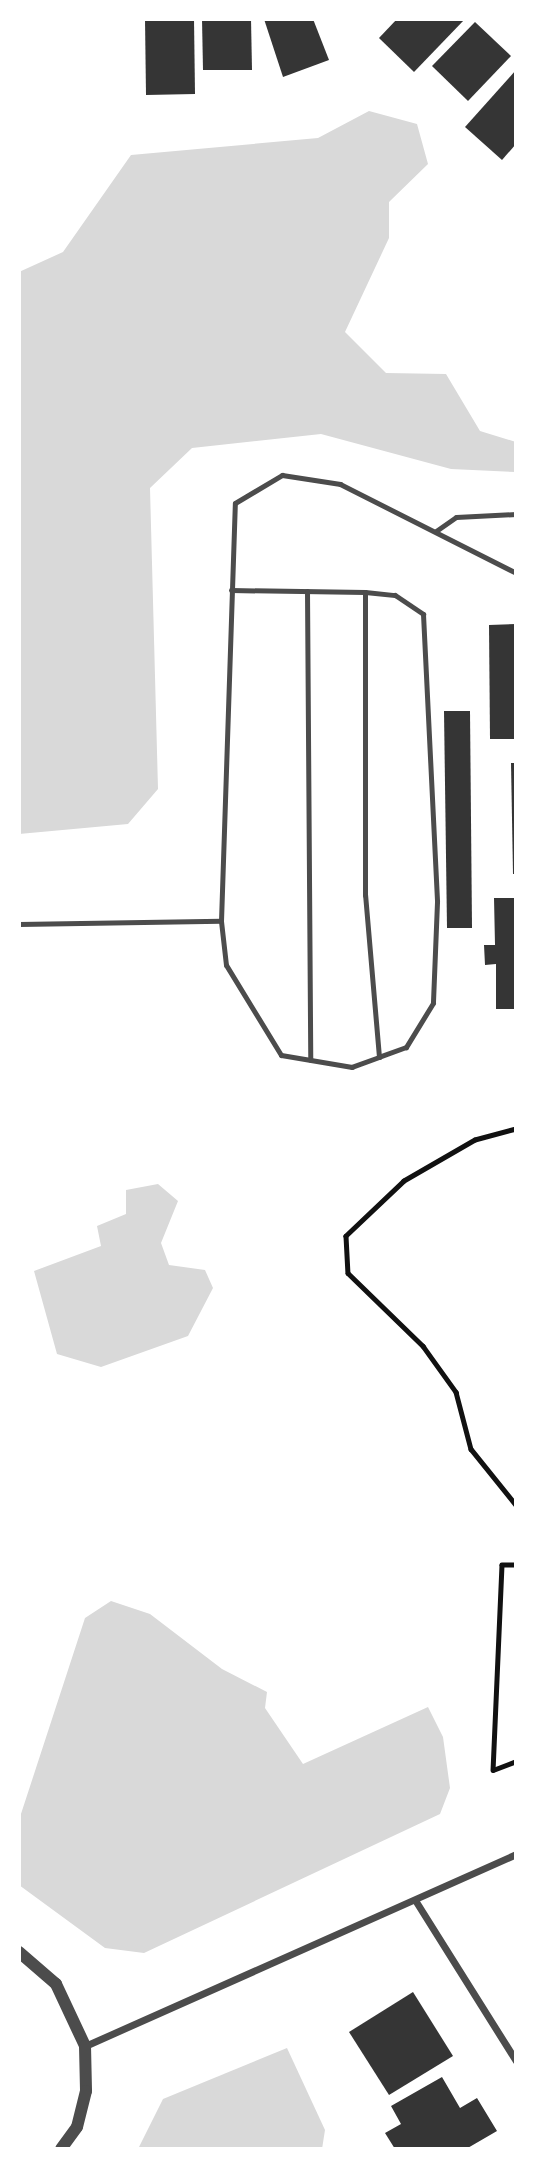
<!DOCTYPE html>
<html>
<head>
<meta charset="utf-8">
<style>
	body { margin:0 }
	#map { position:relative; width:535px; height:2168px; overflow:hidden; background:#fff; font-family:"Fira Sans Condensed",sans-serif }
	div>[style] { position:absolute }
	.water>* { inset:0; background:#d9d9d9 }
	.building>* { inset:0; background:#353535 }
	.path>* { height:4.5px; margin:-2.25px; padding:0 2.25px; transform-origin:2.25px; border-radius:2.25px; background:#111 }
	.service>* { height:5px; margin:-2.5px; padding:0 2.5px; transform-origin:2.5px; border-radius:2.5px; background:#4c4c4c }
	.minor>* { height:7px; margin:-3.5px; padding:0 3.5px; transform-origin:3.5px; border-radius:3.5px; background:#4c4c4c }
	.tertiary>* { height:12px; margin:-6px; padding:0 6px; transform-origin:6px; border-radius:6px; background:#4c4c4c }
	span { translate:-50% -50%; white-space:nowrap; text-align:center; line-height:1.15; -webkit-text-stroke:7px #fff; paint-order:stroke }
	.frame { position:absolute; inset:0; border:21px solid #fff; pointer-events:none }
</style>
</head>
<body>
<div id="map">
	<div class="water">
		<div style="clip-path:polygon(369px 111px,417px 124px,428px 164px,389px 202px,389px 238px,345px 332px,386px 373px,446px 374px,480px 431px,516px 442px,516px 472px,451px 469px,321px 434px,192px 448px,150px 488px,158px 789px,128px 824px,19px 834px,19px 272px,63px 252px,131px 155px,318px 138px)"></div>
		<div style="clip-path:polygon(158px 1184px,178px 1201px,161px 1243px,169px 1265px,205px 1270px,213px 1288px,188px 1336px,101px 1367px,57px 1354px,34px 1271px,101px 1246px,97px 1226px,126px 1214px,126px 1190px)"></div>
		<div style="clip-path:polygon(111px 1601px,150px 1614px,222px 1669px,267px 1692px,265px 1708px,303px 1764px,428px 1707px,443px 1737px,450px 1788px,440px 1814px,144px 1953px,105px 1948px,19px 1885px,19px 1820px,85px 1618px)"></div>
		<div style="clip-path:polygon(287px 2048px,325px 2130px,322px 2149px,138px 2149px,163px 2099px)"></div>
	</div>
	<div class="building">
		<div style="clip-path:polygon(145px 19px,194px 19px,195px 94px,146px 95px)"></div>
		<div style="clip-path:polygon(202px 19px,251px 19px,252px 70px,203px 70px)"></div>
		<div style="clip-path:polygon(264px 19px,313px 19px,329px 60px,283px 77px)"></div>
		<div style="clip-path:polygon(397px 19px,465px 19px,414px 72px,379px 38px)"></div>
		<div style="clip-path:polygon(475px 22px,511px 56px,468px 101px,432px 66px)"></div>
		<div style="clip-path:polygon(516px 70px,516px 144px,502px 160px,465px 127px)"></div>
		<div style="clip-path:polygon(516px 624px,516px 739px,490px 739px,489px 625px)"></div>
		<div style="clip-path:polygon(444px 711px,470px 711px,472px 928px,447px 928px)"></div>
		<div style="clip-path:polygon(511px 763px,516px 763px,516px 874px,513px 874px)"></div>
		<div style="clip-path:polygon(494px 898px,516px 898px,516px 1009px,496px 1009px,496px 964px,485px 965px,484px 945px,495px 945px)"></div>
		<div style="clip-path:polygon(413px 1992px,453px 2056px,389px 2095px,349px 2032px)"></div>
		<div style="clip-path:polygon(442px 2077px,460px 2108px,477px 2098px,497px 2131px,466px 2149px,395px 2149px,385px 2133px,401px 2124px,391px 2106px)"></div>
	</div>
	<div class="path">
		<div style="left:516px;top:1129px;width:42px;rotate:165deg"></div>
		<div style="left:475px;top:1140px;width:82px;rotate:150deg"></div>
		<div style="left:404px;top:1181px;width:80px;rotate:136.5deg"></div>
		<div style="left:346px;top:1236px;width:37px;rotate:87deg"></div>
		<div style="left:348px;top:1273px;width:105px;rotate:44.2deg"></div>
		<div style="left:423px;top:1346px;width:57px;rotate:54.3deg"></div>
		<div style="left:456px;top:1392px;width:59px;rotate:75.3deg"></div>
		<div style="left:471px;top:1449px;width:72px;rotate:51.2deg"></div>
		<div style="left:516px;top:1565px;width:14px;rotate:180deg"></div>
		<div style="left:502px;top:1565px;width:205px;rotate:92.5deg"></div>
		<div style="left:493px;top:1770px;width:25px;rotate:-21deg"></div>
	</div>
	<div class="service">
		<div style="left:436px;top:531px;width:24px;rotate:-35deg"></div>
		<div style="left:456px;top:517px;width:60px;rotate:-2.9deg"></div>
		<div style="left:231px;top:590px;width:134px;rotate:0.9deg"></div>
		<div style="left:365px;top:592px;width:30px;rotate:6deg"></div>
		<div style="left:395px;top:595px;width:34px;rotate:34deg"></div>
		<div style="left:423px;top:614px;width:288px;rotate:87.2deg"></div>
		<div style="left:437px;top:902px;width:101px;rotate:92.3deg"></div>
		<div style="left:433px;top:1003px;width:52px;rotate:121.5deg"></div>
		<div style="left:406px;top:1047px;width:29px;rotate:160deg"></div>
		<div style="left:379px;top:1057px;width:163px;rotate:-94.9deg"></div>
		<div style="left:365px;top:895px;width:303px;rotate:-90deg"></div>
		<div style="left:307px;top:591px;width:469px;rotate:89.6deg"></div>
		<div style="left:19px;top:924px;width:202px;rotate:-0.9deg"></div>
		<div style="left:379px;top:1057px;width:29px;rotate:160deg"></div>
		<div style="left:352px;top:1067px;width:72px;rotate:-170.4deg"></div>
		<div style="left:281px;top:1055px;width:105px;rotate:-121.4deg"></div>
		<div style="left:226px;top:965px;width:44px;rotate:-96.5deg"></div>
		<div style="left:221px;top:921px;width:418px;rotate:-88.1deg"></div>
		<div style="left:235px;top:503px;width:55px;rotate:-30.8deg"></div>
		<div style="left:282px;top:475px;width:59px;rotate:8.8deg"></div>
		<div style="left:340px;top:484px;width:197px;rotate:26.8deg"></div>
	</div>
	<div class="minor">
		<div style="left:415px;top:1900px;width:190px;rotate:57.9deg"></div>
		<div style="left:85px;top:2046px;width:472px;rotate:-24deg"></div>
	</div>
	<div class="tertiary">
		<div style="left:19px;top:1952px;width:49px;rotate:40.9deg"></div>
		<div style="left:56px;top:1984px;width:68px;rotate:64.9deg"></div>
		<div style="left:85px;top:2046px;width:45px;rotate:88.7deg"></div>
		<div style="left:86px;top:2091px;width:37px;rotate:104deg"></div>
		<div style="left:77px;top:2127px;width:27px;rotate:126deg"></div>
	</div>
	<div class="frame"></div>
</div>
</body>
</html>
